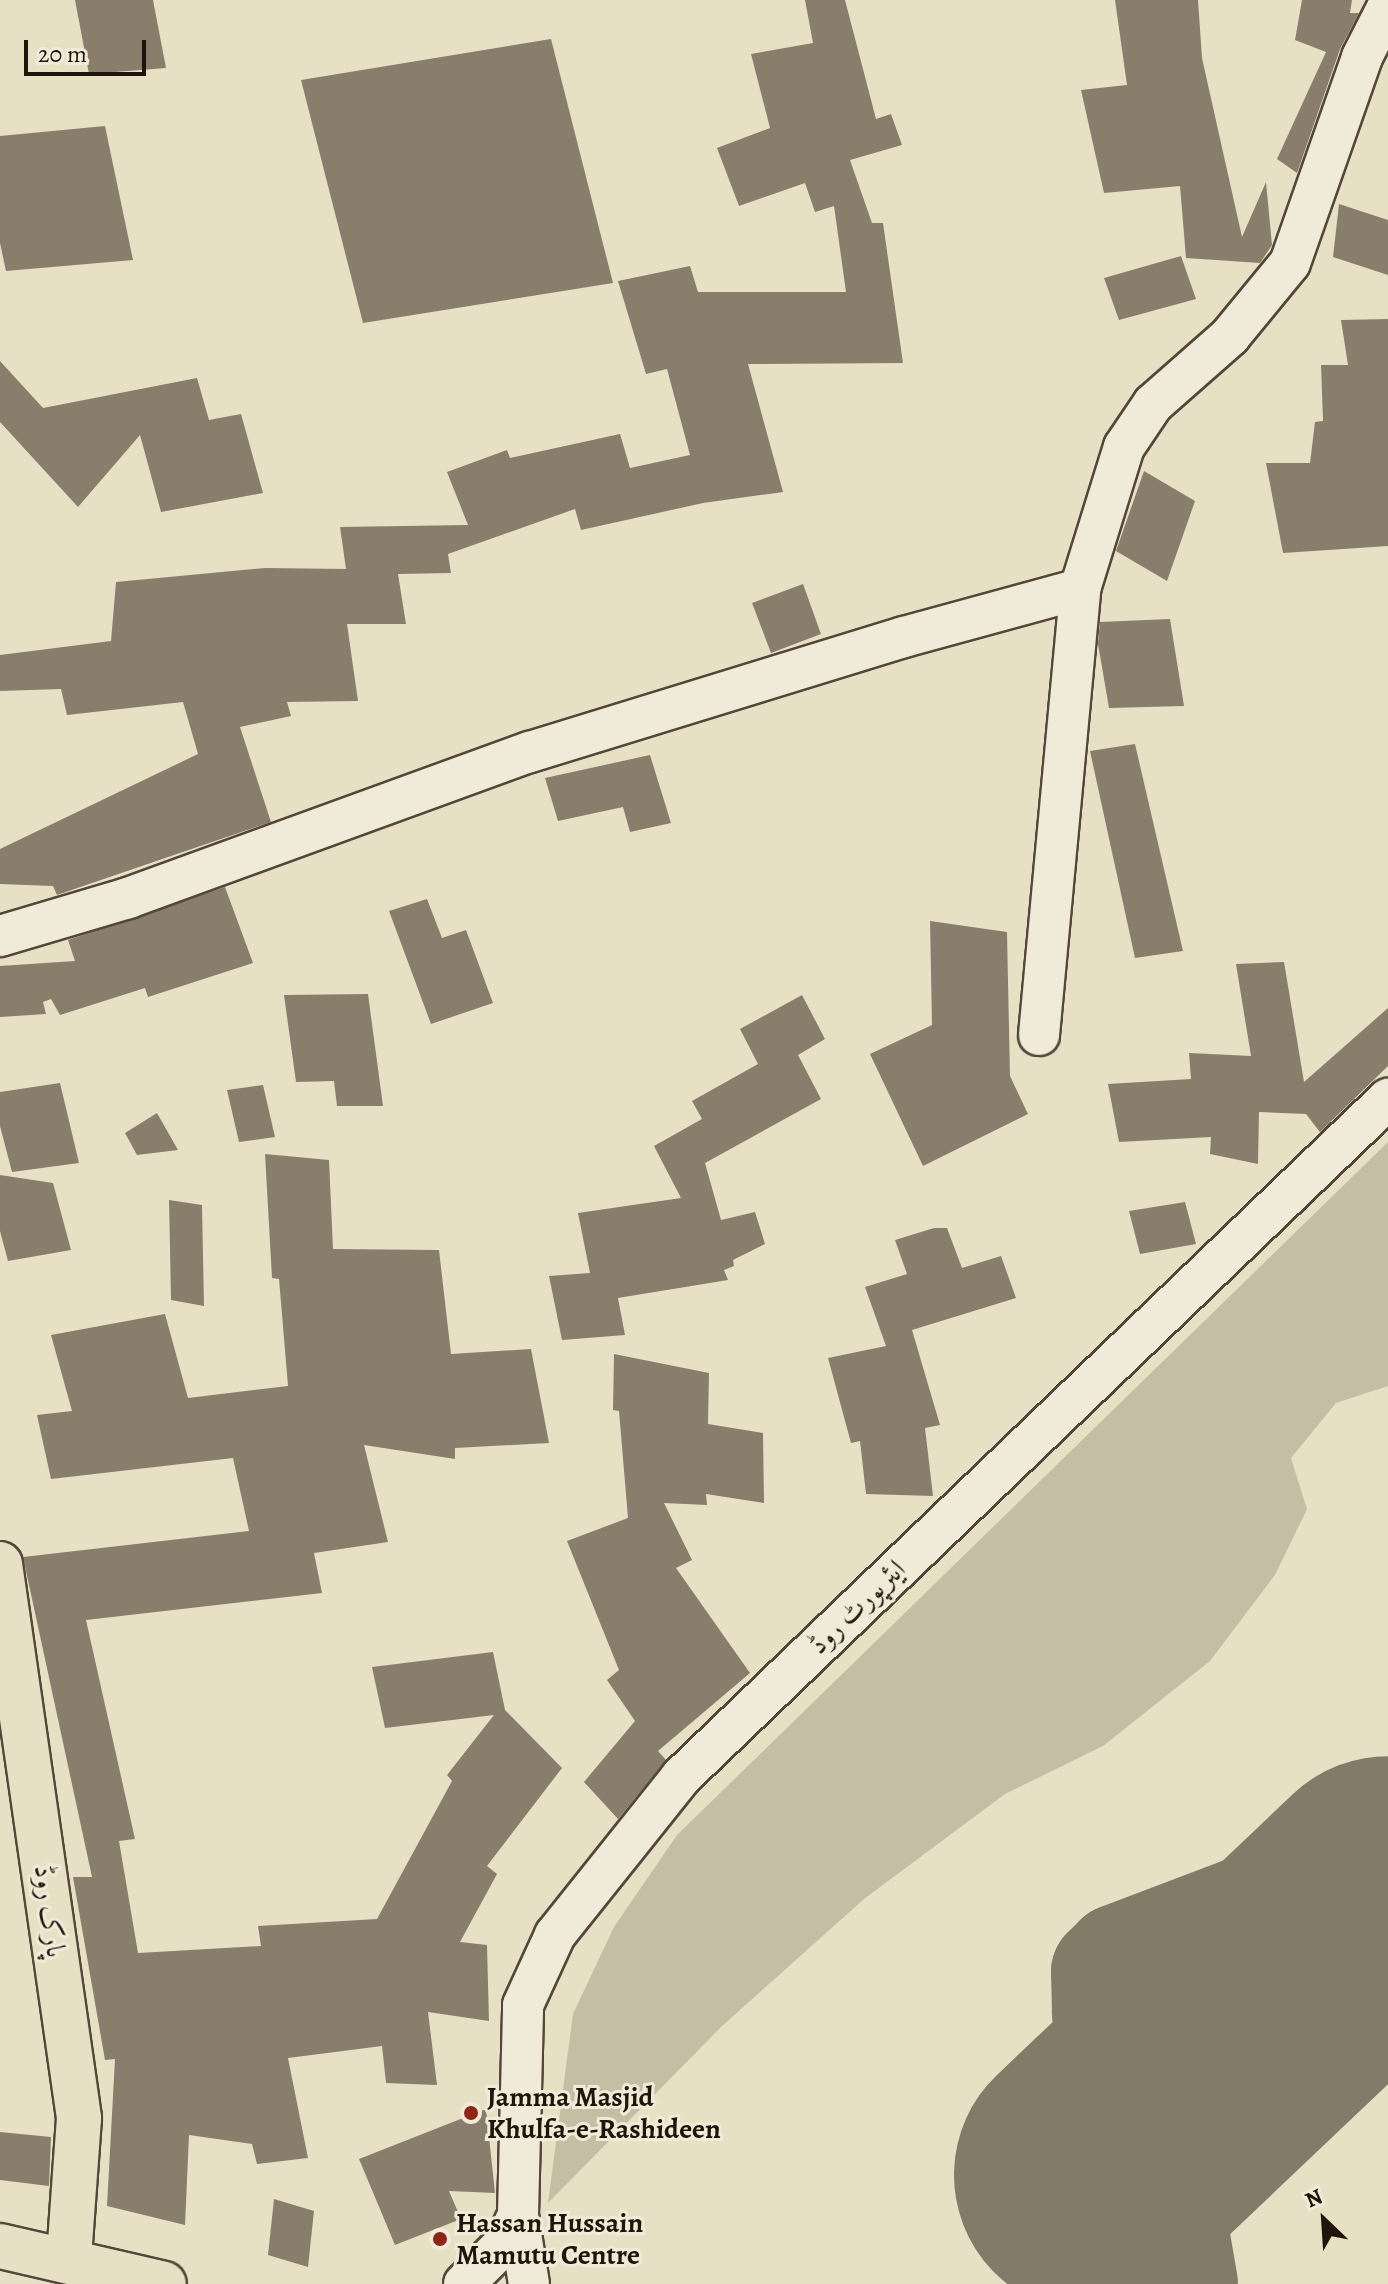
<!DOCTYPE html>
<html>
<head>
<meta charset="utf-8">
<style>
	body { margin:0 }
	#map { position:relative; width:1388px; height:2284px; overflow:hidden; background:#e8e0c5; font-family:Alegreya,Amiri,serif }
	div>[style] { position:absolute }
	.green>* { inset:0; background:#c6bda5 }
	.taxiway>* { height:110px; margin:-55px; padding:0 55px; transform-origin:55px; border-radius:55px; background:#847a68 }
	.runway>* { height:276px; margin:-138px; padding:0 138px; transform-origin:138px; border-radius:138px; background:#847a68 }
	.building>* { inset:0; background:#887e6b }
	.roads { filter:drop-shadow(2px 0 #534739) drop-shadow(-2px 0 #534739) drop-shadow(0 2px #534739) drop-shadow(0 -2px #534739) }
	.minor>* { height:40px; margin:-20px; padding:0 20px; transform-origin:20px; border-radius:20px; background:#f0ebd9 }
	.major>* { height:44px; margin:-22px; padding:0 22px; transform-origin:22px; border-radius:22px; background:#e8e0c5 }
	.highway>* { height:44px; margin:-22px; padding:0 22px; transform-origin:22px; border-radius:22px; background:#e8e0c5 }
	.dots>* { width:22px; height:22px; translate:-50% -50%; box-sizing:border-box; border:4px solid #f0ebd9; border-radius:50% }
	span { translate:-50% -50%; white-space:nowrap; text-align:center; line-height:1.15; -webkit-text-stroke:6px #f0ebd9; paint-order:stroke }
	.street-label { font-size:28px; color:#21140a }
	.poi-label { font-size:28px; color:#21140a; font-weight:700 }
	.left { translate:0 -50%; text-align:left }
	.north { position:absolute; left:1284px; top:2180px; width:80px; height:80px; -webkit-text-stroke:6px #f0ebd9; paint-order:stroke; rotate:335deg; font-size:22px; font-weight:700; line-height:32px; text-align:center; color:#21140a }
	.north::after { content:''; display:block; margin:auto; width:28px; height:36px; background:#21140a; clip-path:polygon(50% 0,100% 100%,50% 72%,0 100%) }
	.scale { position:absolute; left:24px; top:40px; width:122px; height:36px; box-sizing:border-box; border:4px solid #21140a; border-top:0; padding-left:10px; font-size:24px; line-height:28px; white-space:nowrap; color:#21140a; -webkit-text-stroke:6px #f0ebd9; paint-order:stroke }
</style>
</head>
<body>
<div id="map">
	<div class="green">
		<div style="clip-path:polygon(1388px 1142px,1388px 1386px,1336px 1403px,1291px 1458px,1307px 1509px,1275px 1575px,1210px 1661px,1103px 1746px,1005px 1794px,864px 1899px,721px 2027px,548px 2203px,573px 2014px,614px 1927px,677px 1835px)"></div>
	</div>
	<div class="taxiway">
		<div style="left:1238px;top:2037px;width:45px;rotate:159.1deg"></div>
		<div style="left:1196px;top:2053px;width:38px;rotate:-177deg"></div>
		<div style="left:1158px;top:2051px;width:34px;rotate:-156deg"></div>
		<div style="left:1127px;top:2037px;width:32px;rotate:-129deg"></div>
		<div style="left:1107px;top:2012px;width:40px;rotate:-91.4deg"></div>
		<div style="left:1106px;top:1972px;width:18px;rotate:-45deg"></div>
		<div style="left:1119px;top:1959px;width:288px;rotate:-20.8deg"></div>
		<div style="left:1154px;top:2116px;width:170px;rotate:80.2deg"></div>
	</div>
	<div class="runway">
		<div style="left:1092px;top:2175px;width:408px;rotate:-43.5deg"></div>
	</div>
	<div class="building">
		<div style="clip-path:polygon(75px 0,153px 0,166px 68px,89px 74px)"></div>
		<div style="clip-path:polygon(805px 0,845px 0,876px 119px,891px 114px,902px 145px,850px 160px,872px 223px,883px 223px,903px 363px,748px 364px,783px 492px,703px 503px,581px 530px,575px 509px,448px 554px,451px 573px,398px 574px,406px 624px,347px 624px,358px 701px,287px 702px,291px 716px,240px 727px,271px 822px,57px 895px,53px 886px,0 884px,0 849px,198px 754px,183px 702px,67px 715px,61px 689px,0 691px,0 655px,111px 641px,116px 582px,265px 568px,346px 569px,340px 527px,468px 525px,447px 472px,507px 450px,510px 458px,620px 434px,630px 468px,690px 455px,667px 369px,646px 374px,618px 281px,690px 266px,698px 292px,846px 292px,834px 206px,815px 212px,805px 183px,739px 206px,717px 148px,770px 128px,751px 54px,813px 43px)"></div>
		<div style="clip-path:polygon(1115px 0,1198px 0,1202px 58px,1242px 237px,1266px 182px,1272px 245px,1260px 263px,1186px 258px,1180px 186px,1104px 193px,1081px 90px,1127px 85px)"></div>
		<div style="clip-path:polygon(1302px 0,1352px 0,1350px 13px,1359px 13px,1340px 49px,1297px 173px,1277px 159px,1326px 52px,1295px 40px)"></div>
		<div style="clip-path:polygon(551px 39px,613px 283px,363px 323px,301px 80px)"></div>
		<div style="clip-path:polygon(105px 126px,133px 260px,6px 271px,0 243px,0 136px)"></div>
		<div style="clip-path:polygon(1339px 204px,1388px 220px,1388px 275px,1333px 257px)"></div>
		<div style="clip-path:polygon(1181px 256px,1196px 299px,1119px 320px,1104px 278px)"></div>
		<div style="clip-path:polygon(1388px 319px,1388px 546px,1283px 553px,1266px 463px,1310px 463px,1315px 422px,1323px 421px,1321px 365px,1348px 365px,1341px 320px)"></div>
		<div style="clip-path:polygon(0 361px,43px 408px,197px 378px,209px 420px,241px 414px,263px 493px,161px 512px,140px 435px,78px 507px,0 422px)"></div>
		<div style="clip-path:polygon(1144px 471px,1195px 501px,1167px 581px,1116px 551px)"></div>
		<div style="clip-path:polygon(803px 584px,821px 634px,771px 653px,752px 603px)"></div>
		<div style="clip-path:polygon(1170px 619px,1184px 706px,1109px 708px,1098px 644px,1100px 622px)"></div>
		<div style="clip-path:polygon(1135px 744px,1183px 951px,1135px 958px,1090px 751px)"></div>
		<div style="clip-path:polygon(650px 755px,671px 823px,630px 832px,623px 807px,558px 821px,545px 778px)"></div>
		<div style="clip-path:polygon(225px 887px,253px 963px,148px 997px,145px 988px,60px 1015px,51px 999px,43px 1002px,46px 1014px,0 1017px,0 966px,75px 961px,68px 940px)"></div>
		<div style="clip-path:polygon(427px 899px,442px 938px,466px 930px,493px 1003px,431px 1024px,389px 911px)"></div>
		<div style="clip-path:polygon(930px 921px,1007px 932px,1010px 1076px,1028px 1114px,923px 1166px,870px 1054px,932px 1025px)"></div>
		<div style="clip-path:polygon(1284px 962px,1304px 1082px,1388px 1008px,1388px 1066px,1320px 1132px,1306px 1114px,1259px 1112px,1258px 1164px,1210px 1154px,1211px 1137px,1119px 1142px,1108px 1084px,1191px 1079px,1189px 1053px,1251px 1056px,1236px 964px)"></div>
		<div style="clip-path:polygon(368px 994px,383px 1106px,337px 1106px,334px 1081px,296px 1082px,284px 995px)"></div>
		<div style="clip-path:polygon(802px 995px,825px 1039px,798px 1055px,821px 1099px,705px 1163px,721px 1220px,755px 1212px,765px 1244px,733px 1260px,734px 1266px,724px 1270px,728px 1280px,618px 1298px,625px 1335px,562px 1340px,549px 1276px,590px 1273px,578px 1213px,681px 1198px,654px 1146px,702px 1119px,692px 1101px,758px 1064px,740px 1029px)"></div>
		<div style="clip-path:polygon(60px 1083px,79px 1163px,12px 1172px,0 1126px,0 1092px)"></div>
		<div style="clip-path:polygon(263px 1085px,275px 1137px,239px 1142px,227px 1090px)"></div>
		<div style="clip-path:polygon(157px 1113px,178px 1150px,137px 1155px,125px 1133px)"></div>
		<div style="clip-path:polygon(265px 1154px,329px 1160px,333px 1249px,439px 1250px,451px 1354px,531px 1349px,549px 1443px,455px 1448px,455px 1459px,364px 1445px,388px 1542px,314px 1553px,322px 1593px,86px 1620px,135px 1839px,119px 1841px,138px 1953px,261px 1946px,258px 1926px,377px 1919px,452px 1781px,447px 1775px,494px 1715px,385px 1728px,372px 1667px,493px 1652px,505px 1710px,562px 1768px,487px 1866px,497px 1874px,460px 1942px,487px 1945px,489px 2021px,428px 2012px,437px 2085px,386px 2083px,382px 2046px,288px 2058px,308px 2158px,257px 2164px,252px 2144px,189px 2135px,185px 2225px,107px 2206px,115px 2059px,105px 2060px,73px 1877px,92px 1877px,23px 1557px,249px 1531px,233px 1458px,51px 1479px,37px 1415px,72px 1411px,51px 1335px,165px 1314px,188px 1398px,288px 1386px,279px 1279px,272px 1278px)"></div>
		<div style="clip-path:polygon(0 1175px,53px 1183px,71px 1250px,8px 1261px,0 1231px)"></div>
		<div style="clip-path:polygon(169px 1200px,202px 1205px,204px 1306px,171px 1300px)"></div>
		<div style="clip-path:polygon(1185px 1202px,1196px 1244px,1140px 1254px,1129px 1211px)"></div>
		<div style="clip-path:polygon(934px 1228px,947px 1228px,962px 1268px,1001px 1256px,1016px 1298px,912px 1330px,940px 1425px,925px 1428px,933px 1496px,866px 1494px,860px 1441px,851px 1443px,828px 1358px,886px 1346px,865px 1287px,907px 1274px,895px 1240px)"></div>
		<div style="clip-path:polygon(614px 1354px,709px 1373px,708px 1424px,763px 1433px,764px 1503px,706px 1494px,707px 1505px,664px 1503px,692px 1560px,676px 1568px,750px 1673px,658px 1751px,666px 1760px,618px 1819px,584px 1782px,635px 1721px,607px 1680px,619px 1670px,567px 1541px,628px 1518px,619px 1411px,613px 1410px)"></div>
		<div style="clip-path:polygon(486px 2109px,495px 2193px,449px 2191px,461px 2219px,395px 2245px,359px 2159px)"></div>
		<div style="clip-path:polygon(0 2132px,51px 2137px,49px 2186px,0 2180px)"></div>
		<div style="clip-path:polygon(274px 2199px,314px 2211px,308px 2267px,268px 2255px)"></div>
	</div>
	<div class="roads">
		<div class="minor">
			<div style="left:0;top:936px;width:134px;rotate:-16.5deg"></div>
			<div style="left:128px;top:898px;width:428px;rotate:-20deg"></div>
			<div style="left:530px;top:752px;width:391px;rotate:-17.1deg"></div>
			<div style="left:904px;top:637px;width:182px;rotate:-15.3deg"></div>
			<div style="left:1039px;top:1035px;width:448px;rotate:-84.7deg"></div>
			<div style="left:1080px;top:589px;width:149px;rotate:-72.8deg"></div>
			<div style="left:1124px;top:447px;width:52px;rotate:-56deg"></div>
			<div style="left:1153px;top:404px;width:103px;rotate:-41.4deg"></div>
			<div style="left:1230px;top:336px;width:94px;rotate:-50.6deg"></div>
			<div style="left:1290px;top:263px;width:218px;rotate:-70.7deg"></div>
			<div style="left:1362px;top:57px;width:57px;rotate:-63deg"></div>
			<div style="left:464px;top:2284px;width:58px;rotate:-45deg"></div>
			<div style="left:505px;top:2243px;width:31px;rotate:-65deg"></div>
			<div style="left:529px;top:2284px;width:70px;rotate:-99.1deg"></div>
			<div style="left:518px;top:2215px;width:210px;rotate:-88.6deg"></div>
			<div style="left:523px;top:2005px;width:77px;rotate:-65.4deg"></div>
			<div style="left:555px;top:1935px;width:202px;rotate:-51.4deg"></div>
			<div style="left:681px;top:1777px;width:980px;rotate:-43.8deg"></div>
		</div>
		<div class="major">
			<div style="left:0;top:1564px;width:560px;rotate:81.88deg"></div>
			<div style="left:79px;top:2118px;width:141px;rotate:94.1deg"></div>
		</div>
		<div class="highway">
			<div style="left:0;top:2246px;width:168px;rotate:13deg"></div>
		</div>
	</div>
	<div class="dots">
		<div style="left:471px;top:2113px;background:#8f2418"></div>
		<div style="left:440px;top:2239px;background:#8f2418"></div>
	</div>
	<div class="street-label">
		<span style="left:857px;top:1607px;rotate:-44deg">ایئرپورٹ روڈ</span>
		<span style="left:50px;top:1911px;rotate:82deg">پارک روڈ</span>
	</div>
	<div class="poi-label">
		<span class="left" style="left:487px;top:2113px">Jamma Masjid<br>Khulfa-e-Rashideen</span>
		<span class="left" style="left:456px;top:2239px">Hassan Hussain<br>Mamutu Centre</span>
	</div>
	<div class="north">N</div>
	<div class="scale">20 m</div>
</div>
</body>
</html>
